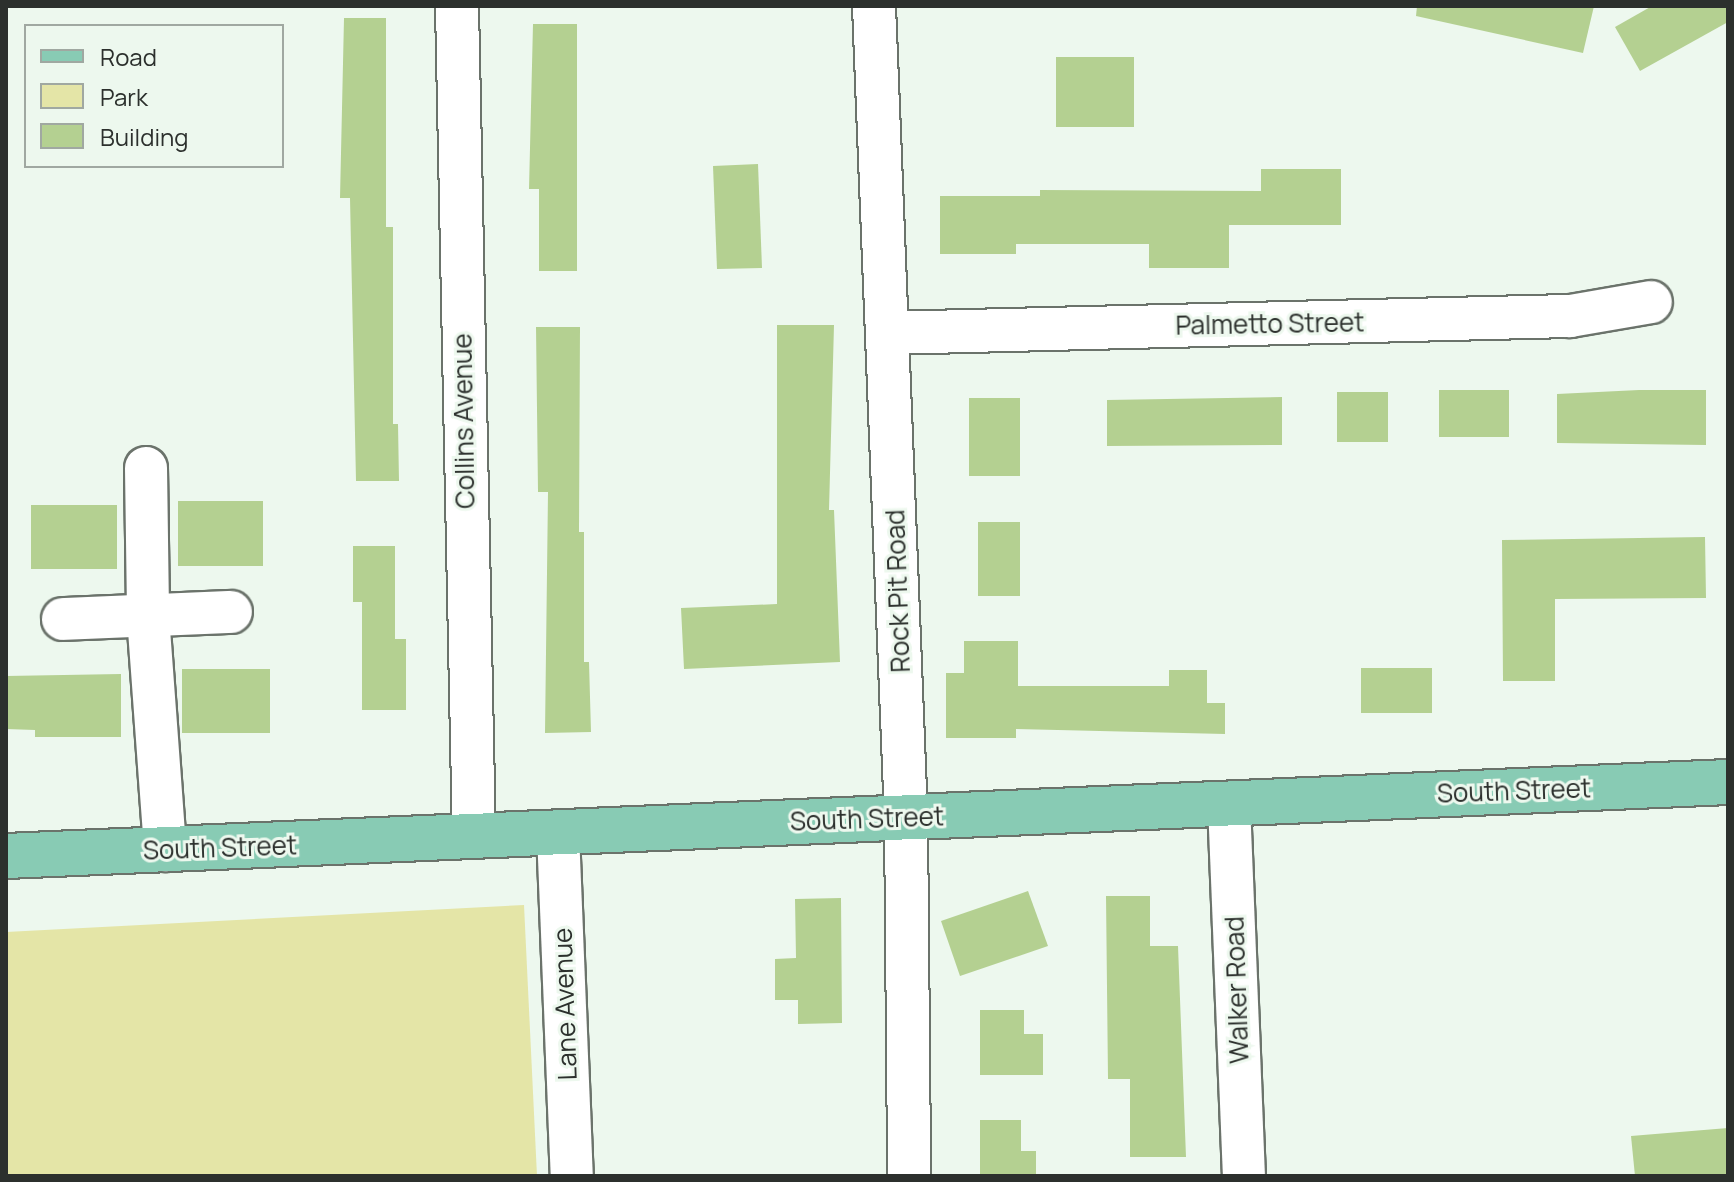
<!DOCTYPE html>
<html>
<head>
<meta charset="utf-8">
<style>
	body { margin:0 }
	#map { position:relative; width:1734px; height:1182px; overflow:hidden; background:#edf8ee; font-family:Manrope,sans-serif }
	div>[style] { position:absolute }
	.green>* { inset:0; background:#e4e5a7 }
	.building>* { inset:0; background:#b4d091 }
	.roads { filter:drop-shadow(2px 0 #6b736b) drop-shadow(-2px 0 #6b736b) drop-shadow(0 2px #6b736b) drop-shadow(0 -2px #6b736b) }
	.minor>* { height:42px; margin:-21px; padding:0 21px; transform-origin:21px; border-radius:21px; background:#fff }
	.major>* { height:44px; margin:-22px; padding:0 22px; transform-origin:22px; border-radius:22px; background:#88cbb4 }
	span { translate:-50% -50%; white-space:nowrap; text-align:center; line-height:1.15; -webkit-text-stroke:6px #edf8ee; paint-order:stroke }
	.street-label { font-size:26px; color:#2c302d }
	.frame { position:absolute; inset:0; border:8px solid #2c302d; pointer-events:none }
	.legend { position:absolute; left:24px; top:24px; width:260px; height:144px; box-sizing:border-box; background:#edf8ee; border:2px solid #a0a8a1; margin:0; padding:10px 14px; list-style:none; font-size:24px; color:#2c302d }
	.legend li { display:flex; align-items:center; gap:16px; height:40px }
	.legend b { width:40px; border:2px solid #a0a8a1 }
</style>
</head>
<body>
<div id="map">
	<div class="green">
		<div style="clip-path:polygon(524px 905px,537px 1176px,6px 1176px,6px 932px)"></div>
	</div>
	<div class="building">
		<div style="clip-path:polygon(1417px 6px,1594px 6px,1583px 53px,1416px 16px)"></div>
		<div style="clip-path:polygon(1652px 6px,1728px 6px,1728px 22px,1640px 71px,1615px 27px)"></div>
		<div style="clip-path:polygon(344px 18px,386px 18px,386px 227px,393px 227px,393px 424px,398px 424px,399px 481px,356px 481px,350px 198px,340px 198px)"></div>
		<div style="clip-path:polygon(533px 24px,577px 24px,577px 271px,539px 271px,539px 189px,529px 189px)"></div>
		<div style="clip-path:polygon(1056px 57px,1134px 57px,1134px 127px,1056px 127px)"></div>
		<div style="clip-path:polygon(758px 164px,762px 268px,717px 269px,713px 166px)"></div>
		<div style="clip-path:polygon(1261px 169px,1341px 169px,1341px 225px,1229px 225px,1229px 268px,1149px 268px,1149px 244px,1016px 244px,1016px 254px,940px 254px,940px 196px,1040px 196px,1040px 190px,1261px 191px)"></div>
		<div style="clip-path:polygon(777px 325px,834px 325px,829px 510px,834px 510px,840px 662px,684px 669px,681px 608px,777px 604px)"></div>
		<div style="clip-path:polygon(536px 327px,580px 327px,579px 532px,584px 532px,584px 662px,589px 662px,591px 732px,545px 733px,548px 492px,538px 492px)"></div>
		<div style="clip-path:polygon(1439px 390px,1509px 390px,1509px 437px,1439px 437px)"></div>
		<div style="clip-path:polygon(1639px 390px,1706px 390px,1706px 445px,1557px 443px,1557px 394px)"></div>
		<div style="clip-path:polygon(1337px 392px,1388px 392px,1388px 442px,1337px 442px)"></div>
		<div style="clip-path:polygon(1282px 397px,1282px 445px,1107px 446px,1107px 400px)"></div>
		<div style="clip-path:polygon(969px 398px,1020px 398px,1020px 476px,969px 476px)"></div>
		<div style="clip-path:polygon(178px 501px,263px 501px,263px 566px,178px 566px)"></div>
		<div style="clip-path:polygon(31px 505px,117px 505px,117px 569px,31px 569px)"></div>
		<div style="clip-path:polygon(978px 522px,1020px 522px,1020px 596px,978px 596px)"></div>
		<div style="clip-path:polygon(1705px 537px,1706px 598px,1555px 599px,1555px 681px,1503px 681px,1502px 540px)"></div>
		<div style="clip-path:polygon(353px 546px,395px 546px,395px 639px,406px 639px,406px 710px,362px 710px,362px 602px,353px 602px)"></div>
		<div style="clip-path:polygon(964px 641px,1018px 641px,1018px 686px,1169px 686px,1169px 670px,1207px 670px,1207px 703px,1225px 703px,1225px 734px,1016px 729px,1016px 738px,946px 738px,946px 673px,964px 673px)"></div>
		<div style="clip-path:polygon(1361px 668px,1432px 668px,1432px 713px,1361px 713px)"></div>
		<div style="clip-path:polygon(182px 669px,270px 669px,270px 733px,182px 733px)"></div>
		<div style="clip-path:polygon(121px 674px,121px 737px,35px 737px,35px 730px,6px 729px,6px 676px)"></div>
		<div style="clip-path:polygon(1028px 891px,1048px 946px,960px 976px,941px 921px)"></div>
		<div style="clip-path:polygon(1106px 896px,1150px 896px,1150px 946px,1178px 946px,1186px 1157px,1130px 1157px,1130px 1079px,1108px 1079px)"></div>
		<div style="clip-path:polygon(841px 898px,842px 1023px,798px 1024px,798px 1000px,775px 1000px,775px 959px,796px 958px,795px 899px)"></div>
		<div style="clip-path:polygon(980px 1010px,1024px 1010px,1024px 1034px,1043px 1034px,1043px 1075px,980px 1075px)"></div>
		<div style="clip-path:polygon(980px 1120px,1021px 1120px,1021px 1151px,1036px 1151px,1036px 1176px,980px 1176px)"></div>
		<div style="clip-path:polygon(1728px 1128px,1728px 1176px,1635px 1176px,1631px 1136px)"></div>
	</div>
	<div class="roads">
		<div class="minor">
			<div style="left:457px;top:6px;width:830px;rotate:88.83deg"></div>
			<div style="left:874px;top:6px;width:812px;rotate:87.74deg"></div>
			<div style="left:906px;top:817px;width:359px;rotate:89.5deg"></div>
			<div style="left:888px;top:333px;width:682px;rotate:-1.43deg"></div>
			<div style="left:1570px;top:316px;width:82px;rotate:-9.8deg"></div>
			<div style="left:146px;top:468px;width:148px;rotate:89.2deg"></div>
			<div style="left:148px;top:616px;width:235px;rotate:85.8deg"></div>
			<div style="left:63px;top:619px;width:168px;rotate:-2.4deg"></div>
			<div style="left:1229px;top:804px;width:372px;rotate:87.7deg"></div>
			<div style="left:558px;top:833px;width:343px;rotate:87.7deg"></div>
		</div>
		<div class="major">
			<div style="left:6px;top:856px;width:1724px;rotate:-2.46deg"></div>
		</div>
	</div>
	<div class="street-label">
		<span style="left:1270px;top:324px;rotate:-1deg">Palmetto Street</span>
		<span style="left:464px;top:421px;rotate:-91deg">Collins Avenue</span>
		<span style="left:898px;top:591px;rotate:-92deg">Rock Pit Road</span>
		<span style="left:1514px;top:791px;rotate:-2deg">South Street</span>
		<span style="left:867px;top:819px;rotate:-2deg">South Street</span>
		<span style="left:220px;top:848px;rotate:-2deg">South Street</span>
		<span style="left:1237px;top:990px;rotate:-92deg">Walker Road</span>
		<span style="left:565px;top:1004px;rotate:-92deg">Lane Avenue</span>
	</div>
	<div class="frame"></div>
	<ul class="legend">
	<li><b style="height:10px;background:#88cbb4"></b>Road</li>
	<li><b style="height:22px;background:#e4e5a7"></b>Park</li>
	<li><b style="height:22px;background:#b4d091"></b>Building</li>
	</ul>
</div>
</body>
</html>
